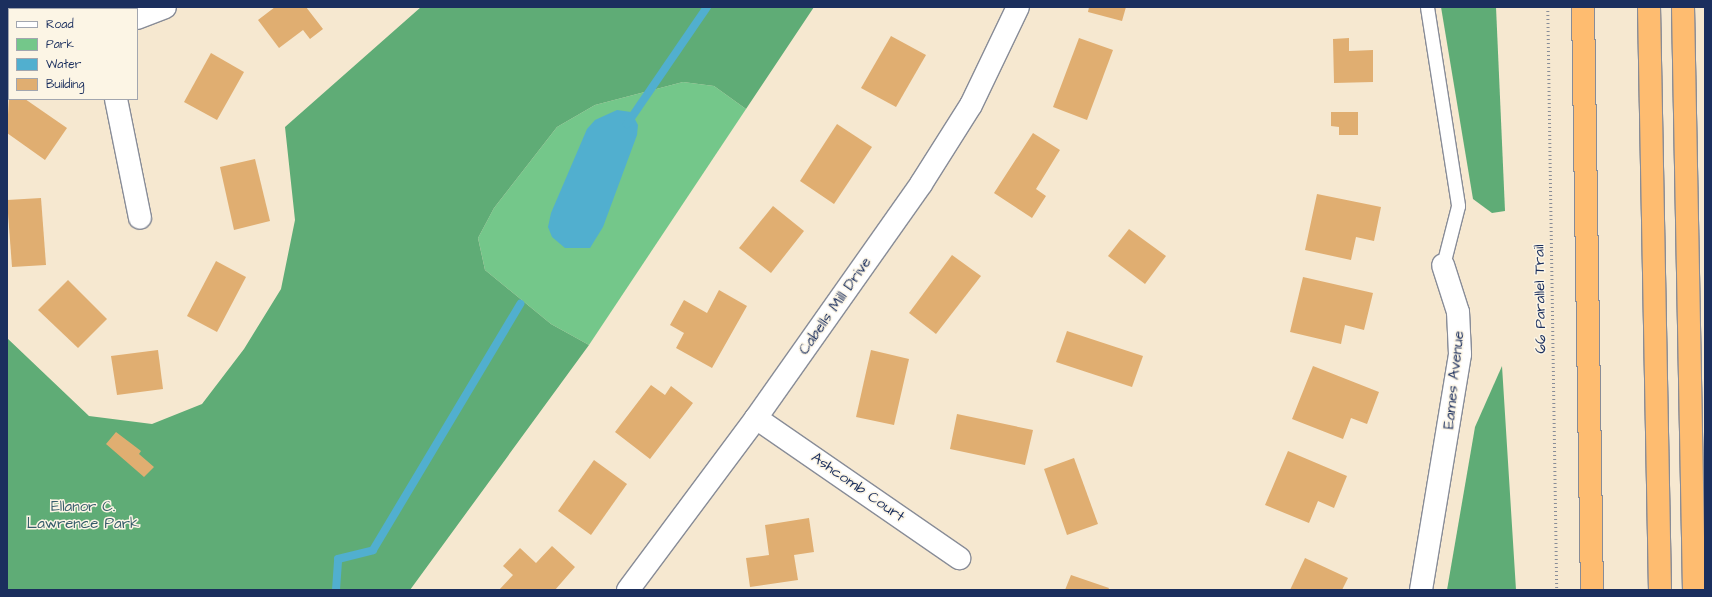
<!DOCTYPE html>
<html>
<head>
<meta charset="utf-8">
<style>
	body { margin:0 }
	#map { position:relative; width:1712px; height:597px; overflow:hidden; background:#f6e8d0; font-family:"Architects Daughter",sans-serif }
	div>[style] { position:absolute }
	.green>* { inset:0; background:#74c78a }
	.forest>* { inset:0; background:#5fac76 }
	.water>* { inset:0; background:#51afcf }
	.stream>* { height:8px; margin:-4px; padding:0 4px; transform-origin:4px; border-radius:4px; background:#51afcf }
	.building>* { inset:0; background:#e0ae71 }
	.path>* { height:2.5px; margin-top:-1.25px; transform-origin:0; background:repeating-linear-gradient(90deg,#888c97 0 1px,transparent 0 4px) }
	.roads { filter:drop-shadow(1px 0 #888c97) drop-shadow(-1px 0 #888c97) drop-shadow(0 1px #888c97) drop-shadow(0 -1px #888c97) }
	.service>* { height:13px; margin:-6.5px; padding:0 6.5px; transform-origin:6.5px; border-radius:6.5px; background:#fff }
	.minor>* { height:22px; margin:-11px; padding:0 11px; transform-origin:11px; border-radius:11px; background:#fff }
	.tertiary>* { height:22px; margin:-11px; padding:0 11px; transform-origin:11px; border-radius:11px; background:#fff }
	.motorway>* { height:22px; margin:-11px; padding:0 11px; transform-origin:11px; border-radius:11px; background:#febc70 }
	span { translate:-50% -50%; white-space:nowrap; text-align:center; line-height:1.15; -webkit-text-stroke:3px #fcf5e5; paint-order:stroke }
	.street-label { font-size:15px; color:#1b2f5e }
	.park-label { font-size:15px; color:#365d6b }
	.frame { position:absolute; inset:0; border:8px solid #1b2f5e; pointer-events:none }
	.legend { position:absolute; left:8px; top:8px; width:130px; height:92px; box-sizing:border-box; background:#fcf5e5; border:1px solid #a2a6af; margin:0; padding:5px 7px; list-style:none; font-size:12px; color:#1b2f5e }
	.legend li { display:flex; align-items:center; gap:8px; height:20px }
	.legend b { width:20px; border:1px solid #a2a6af }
</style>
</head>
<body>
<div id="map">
	<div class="green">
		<div style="clip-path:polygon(683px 82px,714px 86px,746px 109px,589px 345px,551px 324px,485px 270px,478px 238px,494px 208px,557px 127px,595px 105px)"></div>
	</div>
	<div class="forest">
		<div style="clip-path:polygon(421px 7px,814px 7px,746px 109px,714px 86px,683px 82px,595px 105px,557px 127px,494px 208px,478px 238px,485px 270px,551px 324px,589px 345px,410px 590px,7px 590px,7px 338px,89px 416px,152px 424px,202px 404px,244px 349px,281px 289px,295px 220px,285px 127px)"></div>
		<div style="clip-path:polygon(1441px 7px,1496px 7px,1505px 211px,1492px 213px,1473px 199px)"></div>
		<div style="clip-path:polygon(1502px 366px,1516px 590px,1447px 590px,1475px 427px)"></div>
	</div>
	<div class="water">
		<div style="clip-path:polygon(617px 110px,631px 112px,638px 125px,637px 135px,603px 227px,590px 248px,565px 248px,552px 237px,548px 227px,551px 213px,587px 129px,595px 120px)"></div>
	</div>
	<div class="stream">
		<div style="left:627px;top:124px;width:142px;rotate:-55.6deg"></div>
		<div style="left:336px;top:590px;width:31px;rotate:-86deg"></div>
		<div style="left:338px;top:559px;width:36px;rotate:-14deg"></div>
		<div style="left:373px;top:550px;width:287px;rotate:-59.1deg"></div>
	</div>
	<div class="building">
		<div style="clip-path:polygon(275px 7px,306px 7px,323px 29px,310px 39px,303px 30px,279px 48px,258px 20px)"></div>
		<div style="clip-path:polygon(1089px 7px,1126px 7px,1122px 21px,1088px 12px)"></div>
		<div style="clip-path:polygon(891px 36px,926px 55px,896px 107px,861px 88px)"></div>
		<div style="clip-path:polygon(1079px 38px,1113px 50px,1087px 120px,1053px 107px)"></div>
		<div style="clip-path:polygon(1349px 38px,1349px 51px,1373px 50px,1373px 82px,1334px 83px,1333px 39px)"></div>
		<div style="clip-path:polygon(211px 53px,244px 72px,217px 120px,184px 102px)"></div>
		<div style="clip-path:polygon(9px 96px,9px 99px,25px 99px,67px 128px,45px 160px,7px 133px)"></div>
		<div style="clip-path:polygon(1331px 112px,1358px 112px,1358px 135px,1339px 135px,1339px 127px,1331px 126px)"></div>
		<div style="clip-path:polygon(837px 124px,872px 147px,834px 204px,800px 181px)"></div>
		<div style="clip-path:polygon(1033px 133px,1060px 150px,1036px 189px,1046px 196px,1032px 218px,994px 193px)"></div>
		<div style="clip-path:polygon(255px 159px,270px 221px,234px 230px,220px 167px)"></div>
		<div style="clip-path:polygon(1317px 194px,1381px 207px,1374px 241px,1356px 237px,1351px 260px,1305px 250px)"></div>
		<div style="clip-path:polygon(41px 198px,46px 265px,12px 267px,7px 200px)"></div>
		<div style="clip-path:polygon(773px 206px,804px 231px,771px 273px,739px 248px)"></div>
		<div style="clip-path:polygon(1129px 229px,1166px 256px,1145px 284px,1108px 256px)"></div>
		<div style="clip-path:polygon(952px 255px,981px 276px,936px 334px,909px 313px)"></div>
		<div style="clip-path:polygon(216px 261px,246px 277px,217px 332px,187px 316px)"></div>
		<div style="clip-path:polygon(1303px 277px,1373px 293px,1364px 330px,1345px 325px,1341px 344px,1290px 332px)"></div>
		<div style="clip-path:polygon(68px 280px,107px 319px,78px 348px,38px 310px)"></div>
		<div style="clip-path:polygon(719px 290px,747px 306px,712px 368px,676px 348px,684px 333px,670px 325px,684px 300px,707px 313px)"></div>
		<div style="clip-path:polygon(1067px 331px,1143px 356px,1132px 387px,1056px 362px)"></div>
		<div style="clip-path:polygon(158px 350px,163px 389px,117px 395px,111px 356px)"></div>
		<div style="clip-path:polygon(871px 350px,909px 359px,894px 425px,856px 417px)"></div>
		<div style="clip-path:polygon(1313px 366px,1379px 392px,1367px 424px,1351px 418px,1343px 439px,1292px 419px)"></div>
		<div style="clip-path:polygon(651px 385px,665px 395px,671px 386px,693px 403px,650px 459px,615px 432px)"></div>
		<div style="clip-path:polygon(957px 414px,1033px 430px,1025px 465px,950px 449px)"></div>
		<div style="clip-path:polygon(116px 432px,141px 451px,139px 454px,154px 467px,144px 477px,106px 444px)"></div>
		<div style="clip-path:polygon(1288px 451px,1347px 476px,1334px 508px,1318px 501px,1309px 523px,1265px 505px)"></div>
		<div style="clip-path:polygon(1074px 458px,1098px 524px,1067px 535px,1044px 469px)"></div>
		<div style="clip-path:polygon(594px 460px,627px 484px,591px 535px,558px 511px)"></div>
		<div style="clip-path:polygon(809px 518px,814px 552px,794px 555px,798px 580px,750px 587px,746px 558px,769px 555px,765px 525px)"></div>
		<div style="clip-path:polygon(552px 546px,575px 567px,555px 590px,499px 590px,513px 575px,503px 566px,520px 548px,536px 563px)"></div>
		<div style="clip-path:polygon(1305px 558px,1348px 578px,1342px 590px,1290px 590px)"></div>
		<div style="clip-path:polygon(1071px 575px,1109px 588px,1108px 590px,1065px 590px)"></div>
	</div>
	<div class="path">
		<div style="left:1548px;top:7px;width:583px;rotate:89.12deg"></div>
	</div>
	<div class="roads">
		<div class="service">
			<div style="left:1427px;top:7px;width:201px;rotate:81.1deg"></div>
			<div style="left:1458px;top:206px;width:61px;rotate:104.3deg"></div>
		</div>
		<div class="minor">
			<div style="left:137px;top:18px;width:30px;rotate:-21deg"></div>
			<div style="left:7px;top:29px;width:2px"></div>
			<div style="left:116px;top:99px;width:121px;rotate:78.6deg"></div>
			<div style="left:756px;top:418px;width:247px;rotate:34.6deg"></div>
			<div style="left:1421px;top:590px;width:239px;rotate:-80.6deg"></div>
			<div style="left:1460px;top:354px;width:42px;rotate:-92.7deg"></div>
			<div style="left:1458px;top:312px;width:49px;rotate:-107.7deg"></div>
		</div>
		<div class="tertiary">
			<div style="left:628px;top:590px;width:214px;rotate:-53.3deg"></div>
			<div style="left:756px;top:418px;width:286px;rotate:-54.8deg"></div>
			<div style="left:921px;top:184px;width:93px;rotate:-57.7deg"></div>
			<div style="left:971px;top:105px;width:109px;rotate:-64.4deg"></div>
		</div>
		<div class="motorway">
			<div style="left:1583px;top:7px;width:583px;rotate:89.12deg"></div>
			<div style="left:1649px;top:7px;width:583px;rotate:88.92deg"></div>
			<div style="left:1683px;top:7px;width:583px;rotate:88.92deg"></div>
		</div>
	</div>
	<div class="street-label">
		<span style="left:1540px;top:299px;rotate:-91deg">66 Parallel Trail</span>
		<span style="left:835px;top:306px;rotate:-55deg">Cabells Mill Drive</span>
		<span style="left:1454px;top:380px;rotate:-84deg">Eames Avenue</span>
		<span style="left:858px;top:487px;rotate:35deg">Ashcomb Court</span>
	</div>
	<div class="park-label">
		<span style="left:83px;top:515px">Ellanor C.<br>Lawrence Park</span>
	</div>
	<div class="frame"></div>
	<ul class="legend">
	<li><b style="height:5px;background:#fff"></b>Road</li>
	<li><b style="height:11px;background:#74c78a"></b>Park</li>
	<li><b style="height:11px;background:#51afcf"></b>Water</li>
	<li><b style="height:11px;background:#e0ae71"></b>Building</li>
	</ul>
</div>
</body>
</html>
